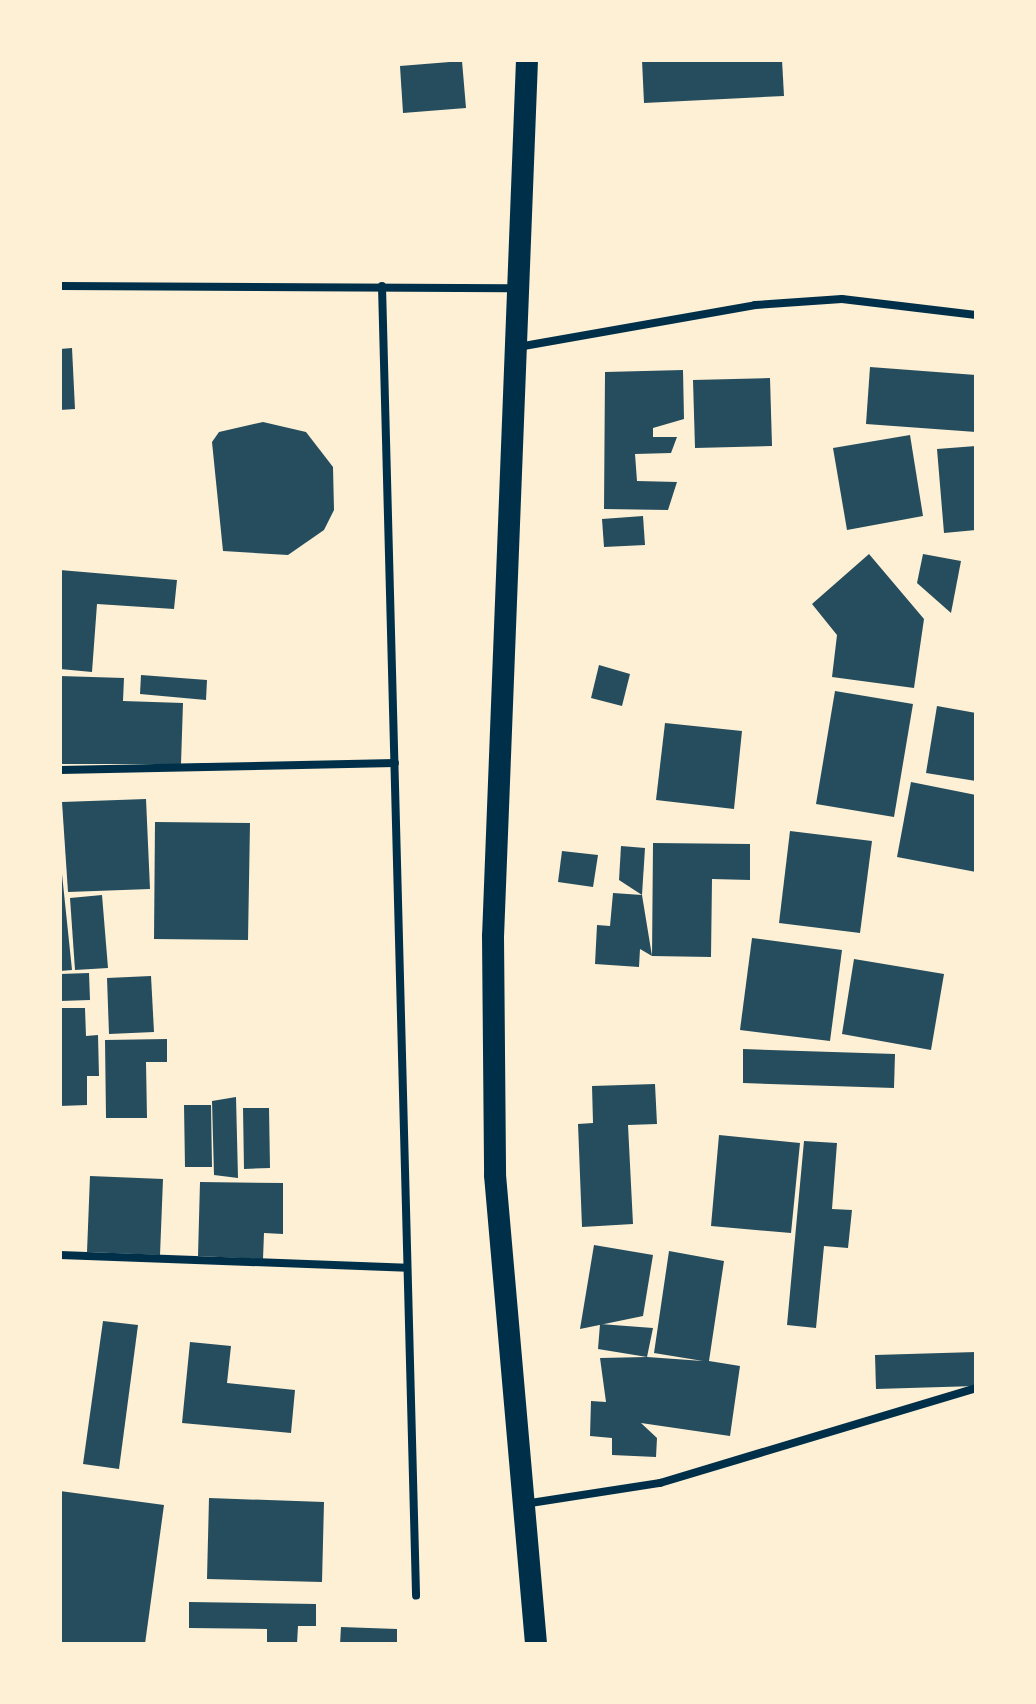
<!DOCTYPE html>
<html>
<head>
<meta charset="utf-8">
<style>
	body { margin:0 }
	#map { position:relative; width:1036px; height:1704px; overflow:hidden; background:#fdf0d5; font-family:"Nunito Sans",sans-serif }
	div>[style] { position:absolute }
	.building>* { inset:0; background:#264d5e }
	.minor>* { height:8px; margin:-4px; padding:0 4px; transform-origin:4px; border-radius:4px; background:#003049 }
	.trunk>* { height:22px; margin:-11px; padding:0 11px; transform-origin:11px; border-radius:11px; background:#003049 }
	span { translate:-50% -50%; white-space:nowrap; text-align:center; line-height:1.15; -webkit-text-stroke:8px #fdf0d5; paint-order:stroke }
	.frame { position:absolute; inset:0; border:62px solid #fdf0d5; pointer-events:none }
</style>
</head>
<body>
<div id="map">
	<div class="building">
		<div style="clip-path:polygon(642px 60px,782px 60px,784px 96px,644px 103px)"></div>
		<div style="clip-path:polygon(462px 61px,466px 108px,403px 113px,400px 66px)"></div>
		<div style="clip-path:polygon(72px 348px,75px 409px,60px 410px,60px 349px)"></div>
		<div style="clip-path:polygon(870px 367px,976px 375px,976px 432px,866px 424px)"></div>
		<div style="clip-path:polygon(683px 370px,684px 419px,653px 428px,653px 437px,677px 437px,671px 453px,635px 454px,637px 481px,677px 482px,668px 510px,604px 509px,605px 372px)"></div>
		<div style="clip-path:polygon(770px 378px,772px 446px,695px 448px,693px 380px)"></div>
		<div style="clip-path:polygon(263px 422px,306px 432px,333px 467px,334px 510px,324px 530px,288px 555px,223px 551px,212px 442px,219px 432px)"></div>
		<div style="clip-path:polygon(910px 435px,923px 516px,847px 530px,833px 448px)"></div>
		<div style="clip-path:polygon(976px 446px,976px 530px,944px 533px,937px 449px)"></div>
		<div style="clip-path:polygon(643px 516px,645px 545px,604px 547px,602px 519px)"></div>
		<div style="clip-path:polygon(869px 554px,924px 619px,914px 688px,832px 677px,837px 635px,812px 604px)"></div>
		<div style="clip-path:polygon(923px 554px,961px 561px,951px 613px,917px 583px)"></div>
		<div style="clip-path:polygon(60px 570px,177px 580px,174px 609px,97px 604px,92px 672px,60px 669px)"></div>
		<div style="clip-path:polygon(599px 665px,630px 674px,622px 706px,591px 698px)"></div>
		<div style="clip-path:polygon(141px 675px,207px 680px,206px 700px,140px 694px)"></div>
		<div style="clip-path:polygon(60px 676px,124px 678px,123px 701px,183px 703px,181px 764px,60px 764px)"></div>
		<div style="clip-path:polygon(835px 691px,913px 704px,894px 817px,816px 804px)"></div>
		<div style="clip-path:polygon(937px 706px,976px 713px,976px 781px,926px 773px)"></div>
		<div style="clip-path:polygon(665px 723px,742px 731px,734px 809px,656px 800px)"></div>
		<div style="clip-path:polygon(911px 782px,976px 795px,976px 872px,897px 857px)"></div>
		<div style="clip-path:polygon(146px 799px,150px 889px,68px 892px,62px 802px)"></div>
		<div style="clip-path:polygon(155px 822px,250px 823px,248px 940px,154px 939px)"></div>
		<div style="clip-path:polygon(790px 831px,872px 841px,860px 933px,779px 923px)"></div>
		<div style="clip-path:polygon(653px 843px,750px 844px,750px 880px,712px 879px,711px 957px,652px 956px,640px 949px,639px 967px,595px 964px,597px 925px,610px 926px,613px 893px,642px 895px,652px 956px)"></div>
		<div style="clip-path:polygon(621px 846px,645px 848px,642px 895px,619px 880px)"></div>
		<div style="clip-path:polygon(562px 851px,598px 855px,593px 887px,558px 882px)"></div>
		<div style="clip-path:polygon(60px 855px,72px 970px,60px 971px)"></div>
		<div style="clip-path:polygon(102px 895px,108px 968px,75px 970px,70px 898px)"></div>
		<div style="clip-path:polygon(752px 938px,842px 950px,830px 1041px,740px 1030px)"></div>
		<div style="clip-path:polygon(854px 959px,944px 974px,931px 1050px,842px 1034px)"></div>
		<div style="clip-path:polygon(89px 973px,90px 1000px,60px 1001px,60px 974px)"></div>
		<div style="clip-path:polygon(151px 976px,154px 1032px,109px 1034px,107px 978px)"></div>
		<div style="clip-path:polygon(60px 1008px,85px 1008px,86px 1036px,98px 1035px,99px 1076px,87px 1076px,87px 1105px,60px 1106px)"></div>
		<div style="clip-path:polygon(167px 1039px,167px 1062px,146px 1062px,147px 1118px,106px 1118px,105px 1040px)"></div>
		<div style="clip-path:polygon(743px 1049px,895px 1054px,894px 1088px,743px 1083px)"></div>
		<div style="clip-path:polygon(655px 1084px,657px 1124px,628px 1125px,633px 1224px,582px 1227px,578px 1124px,593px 1123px,592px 1086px)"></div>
		<div style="clip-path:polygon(236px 1097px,238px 1178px,214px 1175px,212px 1101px)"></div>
		<div style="clip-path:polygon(184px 1105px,211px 1105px,212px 1167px,185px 1167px)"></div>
		<div style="clip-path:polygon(243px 1108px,269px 1108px,270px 1168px,244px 1169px)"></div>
		<div style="clip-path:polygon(719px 1135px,800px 1143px,791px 1233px,711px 1226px)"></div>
		<div style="clip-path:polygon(804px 1141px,837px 1143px,832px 1209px,852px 1210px,848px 1248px,824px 1246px,816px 1328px,787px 1325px)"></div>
		<div style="clip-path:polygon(90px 1176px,163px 1179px,160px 1255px,87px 1252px)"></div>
		<div style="clip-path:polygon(200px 1182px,283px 1183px,283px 1234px,264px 1233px,263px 1259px,198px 1256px)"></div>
		<div style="clip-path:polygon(594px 1245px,653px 1255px,643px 1316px,580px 1329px)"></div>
		<div style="clip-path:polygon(669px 1251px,724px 1261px,709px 1361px,740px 1366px,730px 1436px,641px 1423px,657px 1438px,656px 1457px,612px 1455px,612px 1438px,590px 1436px,591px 1401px,606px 1402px,600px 1358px,647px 1357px,598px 1349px,600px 1324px,653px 1328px,647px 1357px,703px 1361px,654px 1353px)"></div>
		<div style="clip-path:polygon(103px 1321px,138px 1325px,119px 1469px,83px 1464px)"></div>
		<div style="clip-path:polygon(190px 1342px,231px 1346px,227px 1383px,295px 1390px,291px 1433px,182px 1423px)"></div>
		<div style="clip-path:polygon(976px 1352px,976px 1386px,876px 1389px,875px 1355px)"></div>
		<div style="clip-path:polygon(60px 1491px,164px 1505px,145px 1644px,60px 1644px)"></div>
		<div style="clip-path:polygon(209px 1498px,324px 1502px,322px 1582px,207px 1579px)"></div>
		<div style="clip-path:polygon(189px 1602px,316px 1604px,316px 1626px,298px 1626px,297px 1644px,267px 1644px,267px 1629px,189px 1628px)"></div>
		<div style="clip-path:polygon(341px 1627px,397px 1629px,397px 1644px,340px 1644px)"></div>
	</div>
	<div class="minor">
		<div style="left:60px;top:286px;width:455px;rotate:0.3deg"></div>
		<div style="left:382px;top:286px;width:1310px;rotate:88.51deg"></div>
		<div style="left:518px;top:347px;width:241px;rotate:-10deg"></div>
		<div style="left:755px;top:305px;width:87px;rotate:-3.9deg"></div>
		<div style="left:842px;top:299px;width:135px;rotate:6.8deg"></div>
		<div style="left:60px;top:770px;width:335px;rotate:-1.2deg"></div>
		<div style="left:60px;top:1255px;width:347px;rotate:2.1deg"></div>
		<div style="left:524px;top:1504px;width:138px;rotate:-8.8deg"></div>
		<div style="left:660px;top:1483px;width:330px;rotate:-16.7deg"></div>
	</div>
	<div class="trunk">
		<div style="left:527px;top:60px;width:877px;rotate:92.22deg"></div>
		<div style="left:493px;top:936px;width:239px;rotate:89.5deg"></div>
		<div style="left:495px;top:1175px;width:471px;rotate:85deg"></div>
	</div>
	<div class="frame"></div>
</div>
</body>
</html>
